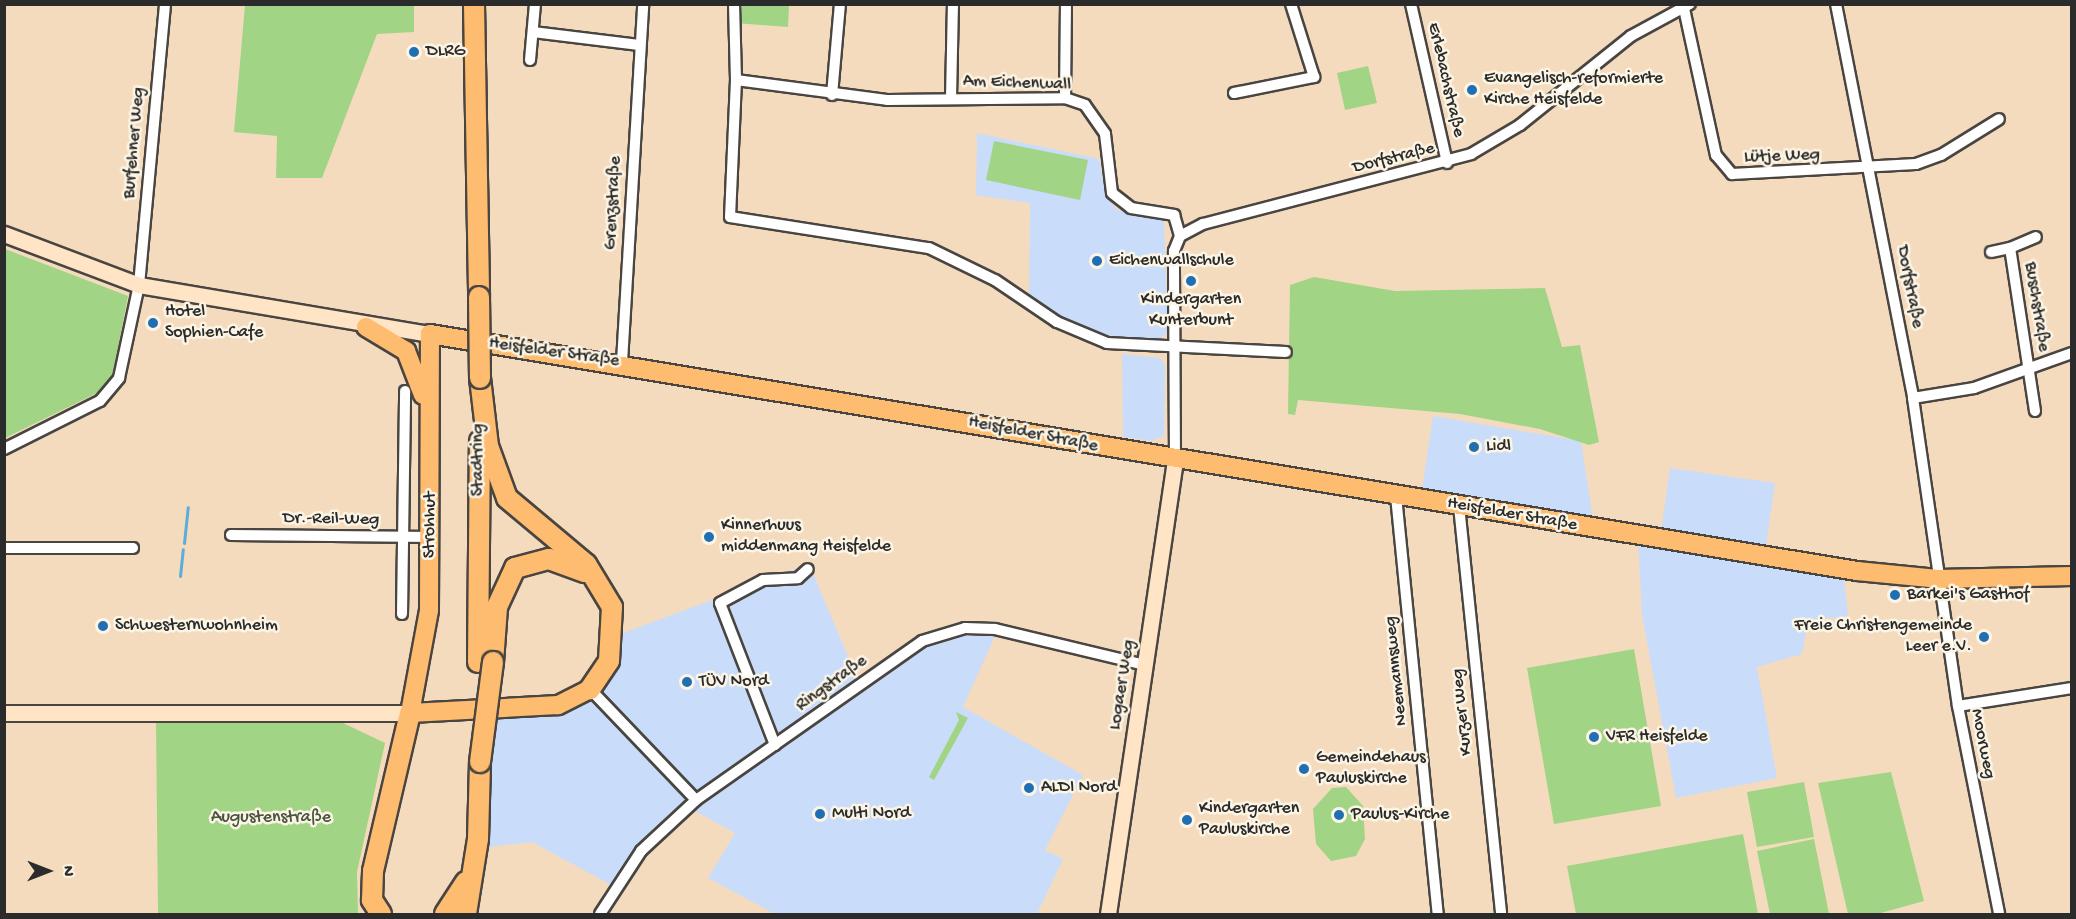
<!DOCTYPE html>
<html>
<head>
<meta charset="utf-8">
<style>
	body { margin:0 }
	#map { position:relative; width:2076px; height:919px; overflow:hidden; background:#f5dbbe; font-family:"Gochi Hand",sans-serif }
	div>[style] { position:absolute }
	.built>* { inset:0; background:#c9dcf9 }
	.green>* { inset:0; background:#a1d484 }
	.stream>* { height:3px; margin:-1.5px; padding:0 1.5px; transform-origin:1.5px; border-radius:1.5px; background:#5cadd7 }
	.roads { filter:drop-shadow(2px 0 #494541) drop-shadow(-2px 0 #494541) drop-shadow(0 2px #494541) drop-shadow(0 -2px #494541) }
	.street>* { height:10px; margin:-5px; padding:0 5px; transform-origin:5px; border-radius:5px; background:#fff }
	.secondary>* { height:15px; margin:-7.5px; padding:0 7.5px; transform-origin:7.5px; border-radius:7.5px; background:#ffe4c6 }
	.primary>* { height:18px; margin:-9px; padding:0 9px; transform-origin:9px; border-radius:9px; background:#febc70 }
	.highway>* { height:20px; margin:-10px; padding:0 10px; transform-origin:10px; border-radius:10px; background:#febc70 }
	.bridges { filter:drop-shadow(2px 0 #494541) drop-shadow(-2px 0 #494541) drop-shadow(0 2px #494541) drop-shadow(0 -2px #494541) }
	.highway-bridge>* { height:20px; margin:-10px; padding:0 10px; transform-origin:10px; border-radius:10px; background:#febc70 }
	.dots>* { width:16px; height:16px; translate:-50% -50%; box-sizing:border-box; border:3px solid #fcf5e5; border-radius:50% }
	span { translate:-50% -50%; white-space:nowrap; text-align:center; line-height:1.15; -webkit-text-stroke:5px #fcf5e5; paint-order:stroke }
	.poi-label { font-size:18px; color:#2b2b2b }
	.left { translate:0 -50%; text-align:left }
	.right { translate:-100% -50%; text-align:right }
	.street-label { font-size:18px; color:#2b2b2b }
	.park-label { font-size:18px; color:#485541 }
	.frame { position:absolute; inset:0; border:6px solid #2b2b2b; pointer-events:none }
	.north { position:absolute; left:18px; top:841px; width:60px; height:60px; -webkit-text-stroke:4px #fcf5e5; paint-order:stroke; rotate:90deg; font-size:16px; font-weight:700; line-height:24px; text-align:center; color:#2b2b2b }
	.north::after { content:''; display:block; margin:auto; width:21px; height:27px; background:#2b2b2b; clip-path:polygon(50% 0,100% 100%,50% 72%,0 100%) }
</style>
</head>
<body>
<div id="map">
	<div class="built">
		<div style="clip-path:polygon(977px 133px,1099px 159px,1106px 194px,1116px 209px,1164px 221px,1168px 332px,1153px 345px,1086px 333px,1029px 301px,1030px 203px,976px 195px)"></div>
		<div style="clip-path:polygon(1122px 354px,1160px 358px,1165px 366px,1164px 436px,1151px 441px,1123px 437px)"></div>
		<div style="clip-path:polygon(1433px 416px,1581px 441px,1594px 526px,1422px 490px)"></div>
		<div style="clip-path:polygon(1670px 468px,1775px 483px,1763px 566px,1844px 579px,1848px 616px,1808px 620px,1802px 654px,1757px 667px,1777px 778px,1676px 798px,1642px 615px,1638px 540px,1659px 545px)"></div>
		<div style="clip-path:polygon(809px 564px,860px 685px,920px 647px,965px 632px,996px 634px,963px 707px,1083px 775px,1045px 850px,1063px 859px,1037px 914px,775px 914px,708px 878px,735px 833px,682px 804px,637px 849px,613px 886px,532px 842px,479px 848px,489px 710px,572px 702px,615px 636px)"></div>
	</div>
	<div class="green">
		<div style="clip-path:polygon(245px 5px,414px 5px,414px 32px,377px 34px,322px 178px,276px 178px,277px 136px,234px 132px)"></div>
		<div style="clip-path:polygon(736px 5px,789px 5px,788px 27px,735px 23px)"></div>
		<div style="clip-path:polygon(1368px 66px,1377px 103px,1345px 110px,1337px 73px)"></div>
		<div style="clip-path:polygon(994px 141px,1088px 160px,1080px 200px,986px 180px)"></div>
		<div style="clip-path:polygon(5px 249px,128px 296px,112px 378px,103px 390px,5px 438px)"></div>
		<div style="clip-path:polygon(1314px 277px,1395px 291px,1545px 288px,1562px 347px,1580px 345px,1599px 442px,1589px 445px,1540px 429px,1460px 414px,1298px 400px,1295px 415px,1288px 414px,1290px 285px)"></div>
		<div style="clip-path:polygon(1634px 649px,1661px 806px,1554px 824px,1527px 668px)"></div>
		<div style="clip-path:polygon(956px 712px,968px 718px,934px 780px,929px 777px,959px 720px)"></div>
		<div style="clip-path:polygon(156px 722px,343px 723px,385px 743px,357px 872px,358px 914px,158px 914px)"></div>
		<div style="clip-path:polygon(1891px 772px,1924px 901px,1877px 914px,1848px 914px,1818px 783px)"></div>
		<div style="clip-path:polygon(1804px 782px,1814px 837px,1757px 847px,1747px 792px)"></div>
		<div style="clip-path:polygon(1346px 787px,1363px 806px,1365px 839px,1356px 856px,1331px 861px,1316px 844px,1313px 809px,1332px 788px)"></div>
		<div style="clip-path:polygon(1743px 834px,1758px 914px,1576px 914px,1567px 866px)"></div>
		<div style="clip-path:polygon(1814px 839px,1829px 914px,1770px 914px,1757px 851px)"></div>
	</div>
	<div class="stream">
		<div style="left:184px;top:543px;width:36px;rotate:-84deg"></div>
		<div style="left:180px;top:576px;width:27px;rotate:-84deg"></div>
	</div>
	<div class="roads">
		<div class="street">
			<div style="left:734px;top:4px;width:76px;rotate:88.5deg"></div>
			<div style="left:736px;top:80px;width:152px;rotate:7.5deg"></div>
			<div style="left:887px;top:100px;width:178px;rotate:-0.6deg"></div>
			<div style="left:1065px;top:98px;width:21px;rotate:19deg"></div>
			<div style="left:1085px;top:105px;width:35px;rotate:55deg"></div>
			<div style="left:1105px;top:134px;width:59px;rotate:83.2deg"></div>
			<div style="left:1112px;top:193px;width:24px;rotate:38deg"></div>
			<div style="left:1131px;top:208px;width:44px;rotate:9.2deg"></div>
			<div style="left:1174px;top:215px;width:22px;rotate:74deg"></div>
			<div style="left:1411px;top:4px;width:163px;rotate:77.2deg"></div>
			<div style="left:1683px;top:4px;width:155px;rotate:77.7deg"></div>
			<div style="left:1716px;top:155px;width:25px;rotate:50deg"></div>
			<div style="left:1732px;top:174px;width:184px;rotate:-3.1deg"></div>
			<div style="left:1916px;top:164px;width:27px;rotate:-20deg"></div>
			<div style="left:1941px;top:155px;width:68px;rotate:-31.8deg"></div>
			<div style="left:1836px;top:4px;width:401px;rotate:78.9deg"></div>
			<div style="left:1913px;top:398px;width:311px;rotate:81.7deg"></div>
			<div style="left:1958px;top:706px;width:212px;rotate:78.8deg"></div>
			<div style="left:533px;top:32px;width:107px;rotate:7deg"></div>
			<div style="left:530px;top:60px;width:56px;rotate:-84.9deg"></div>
			<div style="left:736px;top:80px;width:137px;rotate:92.5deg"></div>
			<div style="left:730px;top:217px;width:201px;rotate:8.9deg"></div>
			<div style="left:929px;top:248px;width:73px;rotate:25.9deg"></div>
			<div style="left:995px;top:280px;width:75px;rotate:34.1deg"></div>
			<div style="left:1057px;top:322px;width:54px;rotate:22.8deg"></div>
			<div style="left:1107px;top:343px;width:179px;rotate:2.9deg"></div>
			<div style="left:1234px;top:93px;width:82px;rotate:-11.3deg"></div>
			<div style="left:1314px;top:77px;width:77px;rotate:-107.5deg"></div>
			<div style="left:832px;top:95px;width:91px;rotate:-85deg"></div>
			<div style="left:951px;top:98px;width:94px;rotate:-88.8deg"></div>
			<div style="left:1065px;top:98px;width:94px;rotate:-89.4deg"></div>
			<div style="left:1991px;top:252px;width:19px;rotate:-12deg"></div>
			<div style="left:622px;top:362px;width:359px;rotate:-86.6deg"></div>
			<div style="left:1913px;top:398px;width:62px;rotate:-9.3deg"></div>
			<div style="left:1974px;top:388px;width:104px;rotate:-19.7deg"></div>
			<div style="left:2035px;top:411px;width:165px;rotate:-98.7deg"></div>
			<div style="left:2010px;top:248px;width:28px;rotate:-23deg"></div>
			<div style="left:4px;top:449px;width:107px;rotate:-26.6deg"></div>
			<div style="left:100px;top:401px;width:30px;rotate:-50deg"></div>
			<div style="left:119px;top:378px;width:95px;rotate:-77.9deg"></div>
			<div style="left:139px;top:285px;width:282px;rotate:-84.7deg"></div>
			<div style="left:1175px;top:461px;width:210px;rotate:-90.3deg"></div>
			<div style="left:1174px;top:251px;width:16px;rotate:-68deg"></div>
			<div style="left:1180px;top:236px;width:26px;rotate:-28deg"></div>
			<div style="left:1203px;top:224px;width:277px;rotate:-14.6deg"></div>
			<div style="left:1471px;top:154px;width:57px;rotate:-30.6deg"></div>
			<div style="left:1520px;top:125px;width:142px;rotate:-38.7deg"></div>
			<div style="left:1631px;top:36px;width:67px;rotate:-28.5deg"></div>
			<div style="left:1396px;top:496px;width:420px;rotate:84.3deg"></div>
			<div style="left:1459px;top:506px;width:410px;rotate:84.1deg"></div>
			<div style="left:231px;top:535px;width:200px;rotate:0.6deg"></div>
			<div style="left:4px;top:548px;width:129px"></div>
			<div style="left:402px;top:614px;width:223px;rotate:-89.2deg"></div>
			<div style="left:590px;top:689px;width:153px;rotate:46.3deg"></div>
			<div style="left:1958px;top:706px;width:115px;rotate:-9deg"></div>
			<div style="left:775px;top:745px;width:152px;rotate:-111.2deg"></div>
			<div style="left:720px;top:603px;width:49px;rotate:-28.1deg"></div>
			<div style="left:763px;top:580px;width:35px;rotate:-3deg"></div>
			<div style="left:798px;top:578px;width:13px;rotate:-42deg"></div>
			<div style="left:600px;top:914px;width:75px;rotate:-56.9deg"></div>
			<div style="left:641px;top:851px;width:75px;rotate:-42.8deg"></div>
			<div style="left:696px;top:800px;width:276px;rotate:-35.1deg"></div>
			<div style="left:922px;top:641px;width:45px;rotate:-16.8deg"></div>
			<div style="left:965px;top:628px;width:30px;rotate:2deg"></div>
			<div style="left:995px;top:629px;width:154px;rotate:13.5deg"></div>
		</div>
		<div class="secondary">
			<div style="left:4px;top:234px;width:144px;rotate:20.7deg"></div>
			<div style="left:139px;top:285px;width:295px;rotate:9.6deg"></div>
			<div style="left:4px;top:713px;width:406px"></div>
			<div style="left:1108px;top:914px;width:458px;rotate:-81.6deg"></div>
		</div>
		<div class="primary">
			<div style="left:366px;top:327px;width:47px;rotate:31deg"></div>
			<div style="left:406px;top:351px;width:47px;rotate:68.9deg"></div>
			<div style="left:590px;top:689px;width:36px;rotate:153deg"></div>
			<div style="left:558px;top:705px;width:148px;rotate:176.9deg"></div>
			<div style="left:410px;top:713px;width:105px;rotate:-79.5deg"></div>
			<div style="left:429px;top:610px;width:276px;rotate:-89.8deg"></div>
			<div style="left:430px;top:334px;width:1447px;rotate:9.43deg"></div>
			<div style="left:1857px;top:571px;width:81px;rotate:5.6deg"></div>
			<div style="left:1938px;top:579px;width:134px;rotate:-1.3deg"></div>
		</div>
		<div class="highway">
			<div style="left:474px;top:4px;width:293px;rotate:89deg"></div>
			<div style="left:480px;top:378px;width:68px;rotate:83.3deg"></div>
			<div style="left:488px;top:446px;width:55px;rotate:69.9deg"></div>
			<div style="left:507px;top:498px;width:103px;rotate:39.9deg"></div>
			<div style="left:586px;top:564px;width:50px;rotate:58.8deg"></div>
			<div style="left:612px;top:607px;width:54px;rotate:93.2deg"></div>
			<div style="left:609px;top:661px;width:34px;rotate:124deg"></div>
			<div style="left:478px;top:662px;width:221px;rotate:-89.5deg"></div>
			<div style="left:493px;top:662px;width:55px;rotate:-85.8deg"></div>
			<div style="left:497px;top:607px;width:43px;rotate:-65.2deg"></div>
			<div style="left:515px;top:568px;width:35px;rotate:-15deg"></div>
			<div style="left:549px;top:559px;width:38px;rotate:20deg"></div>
			<div style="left:381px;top:914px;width:17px;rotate:-123deg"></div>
			<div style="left:372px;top:900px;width:29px;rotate:-88deg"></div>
			<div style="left:373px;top:871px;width:162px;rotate:-76.8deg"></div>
			<div style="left:445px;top:914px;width:38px;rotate:-57deg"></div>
			<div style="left:466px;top:914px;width:76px;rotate:-80.9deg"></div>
			<div style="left:478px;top:839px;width:77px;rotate:-88.5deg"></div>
		</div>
	</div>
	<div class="bridges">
		<div class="highway-bridge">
			<div style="left:479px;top:297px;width:81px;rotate:89.3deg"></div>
			<div style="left:480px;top:762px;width:101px;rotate:-82.6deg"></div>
		</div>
	</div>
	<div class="dots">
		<div style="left:414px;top:52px;background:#1f6fb2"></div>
		<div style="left:1472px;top:90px;background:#1f6fb2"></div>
		<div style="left:1097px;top:261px;background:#1f6fb2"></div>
		<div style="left:1191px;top:281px;background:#1f6fb2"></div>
		<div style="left:153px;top:323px;background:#1f6fb2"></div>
		<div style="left:1474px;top:447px;background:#1f6fb2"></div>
		<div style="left:709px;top:537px;background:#1f6fb2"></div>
		<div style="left:1895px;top:595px;background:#1f6fb2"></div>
		<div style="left:103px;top:626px;background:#1f6fb2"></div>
		<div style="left:1984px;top:637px;background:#1f6fb2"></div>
		<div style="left:687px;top:682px;background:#1f6fb2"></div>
		<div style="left:1594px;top:737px;background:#1f6fb2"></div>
		<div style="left:1304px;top:769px;background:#1f6fb2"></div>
		<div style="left:1029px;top:788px;background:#1f6fb2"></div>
		<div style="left:820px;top:814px;background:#1f6fb2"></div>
		<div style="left:1339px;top:815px;background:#1f6fb2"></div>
		<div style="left:1187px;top:820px;background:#1f6fb2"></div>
	</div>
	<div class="poi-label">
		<span class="left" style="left:426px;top:52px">DLRG</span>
		<span class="left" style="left:1484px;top:90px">Evangelisch-reformierte<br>Kirche Heisfelde</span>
		<span class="left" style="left:1109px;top:261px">Eichenwallschule</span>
		<span style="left:1191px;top:311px">Kindergarten<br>Kunterbunt</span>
		<span class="left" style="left:165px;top:323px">Hotel<br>Sophien-Cafe</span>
		<span class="left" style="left:1486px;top:447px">Lidl</span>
		<span class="left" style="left:721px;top:537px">Kinnerhuus<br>middenmang Heisfelde</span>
		<span class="left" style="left:1907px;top:595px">Barkei's Gasthof</span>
		<span class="left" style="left:115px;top:626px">Schwesternwohnheim</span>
		<span class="right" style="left:1972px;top:637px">Freie Christengemeinde<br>Leer e.V.</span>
		<span class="left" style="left:699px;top:682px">TÜV Nord</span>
		<span class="left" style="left:1606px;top:737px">VFR Heisfelde</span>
		<span class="left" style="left:1316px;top:769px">Gemeindehaus<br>Pauluskirche</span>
		<span class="left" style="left:1041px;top:788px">ALDI Nord</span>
		<span class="left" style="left:1199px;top:820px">Kindergarten<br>Pauluskirche</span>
		<span class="left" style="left:832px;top:814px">Multi Nord</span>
		<span class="left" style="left:1351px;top:815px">Paulus-Kirche</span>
	</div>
	<div class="street-label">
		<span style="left:1445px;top:80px;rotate:77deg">Erlebachstraße</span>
		<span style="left:1017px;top:84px;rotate:2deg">Am Eichenwall</span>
		<span style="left:135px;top:143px;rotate:-85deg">Burfehner Weg</span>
		<span style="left:1782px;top:157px;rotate:-2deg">Lütje Weg</span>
		<span style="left:1394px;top:159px;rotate:-14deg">Dorfstraße</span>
		<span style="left:614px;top:203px;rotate:-87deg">Grenzstraße</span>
		<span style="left:1909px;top:287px;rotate:79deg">Dorfstraße</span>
		<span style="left:2036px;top:307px;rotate:81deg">Buschstraße</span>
		<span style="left:554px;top:353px;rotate:8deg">Heisfelder Straße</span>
		<span style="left:1033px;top:435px;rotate:11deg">Heisfelder Straße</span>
		<span style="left:479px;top:460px;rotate:-90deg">Stadtring</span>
		<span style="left:1512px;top:515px;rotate:10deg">Heisfelder Straße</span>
		<span style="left:331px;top:520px;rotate:1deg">Dr.-Reil-Weg</span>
		<span style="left:431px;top:525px;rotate:-89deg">Strohhut</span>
		<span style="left:1397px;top:671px;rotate:-96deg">Neemannsweg</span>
		<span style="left:832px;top:684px;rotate:-36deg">Ringstraße</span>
		<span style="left:1123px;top:685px;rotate:-81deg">Logaer Weg</span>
		<span style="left:1463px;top:712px;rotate:-96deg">Kurzer Weg</span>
		<span style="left:1982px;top:744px;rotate:79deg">Moorweg</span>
	</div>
	<div class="park-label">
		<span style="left:271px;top:818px">Augustenstraße</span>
	</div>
	<div class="frame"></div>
	<div class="north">N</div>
</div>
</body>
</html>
